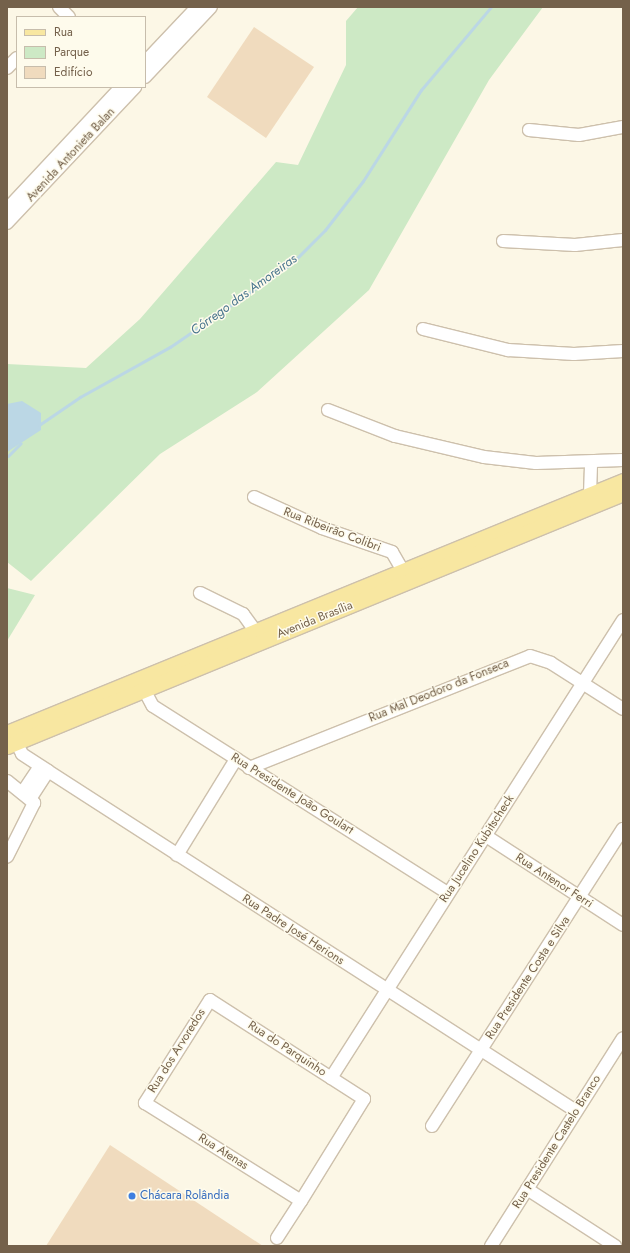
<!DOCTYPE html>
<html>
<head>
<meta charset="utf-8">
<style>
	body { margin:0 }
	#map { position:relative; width:630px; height:1253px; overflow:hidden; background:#fcf7e6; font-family:Jost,sans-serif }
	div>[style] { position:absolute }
	.green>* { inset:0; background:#cde9c5 }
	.water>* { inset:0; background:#bbd7e5 }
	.stream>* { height:3px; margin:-1.5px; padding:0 1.5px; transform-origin:1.5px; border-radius:1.5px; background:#bbd7e5 }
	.building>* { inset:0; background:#f0dbbe }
	.roads { filter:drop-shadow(1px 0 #cdc0ac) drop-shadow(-1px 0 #cdc0ac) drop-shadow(0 1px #cdc0ac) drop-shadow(0 -1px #cdc0ac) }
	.minor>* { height:12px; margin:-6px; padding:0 6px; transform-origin:6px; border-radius:6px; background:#fff }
	.major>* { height:15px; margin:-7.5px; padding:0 7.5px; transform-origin:7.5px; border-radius:7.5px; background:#f8e7a1 }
	.dots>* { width:11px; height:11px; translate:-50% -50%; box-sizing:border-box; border:2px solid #fefbec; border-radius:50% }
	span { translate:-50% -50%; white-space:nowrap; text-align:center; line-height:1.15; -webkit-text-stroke:3px #fefbec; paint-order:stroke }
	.street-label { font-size:12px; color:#74614b }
	.shop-label { font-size:12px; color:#366cbe }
	.left { translate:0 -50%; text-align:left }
	.water-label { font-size:13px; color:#49768e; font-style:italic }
	.frame { position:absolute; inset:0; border:8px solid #74614b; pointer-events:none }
	.legend { position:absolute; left:16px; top:16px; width:130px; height:72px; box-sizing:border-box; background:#fefbec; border:1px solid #c7bdac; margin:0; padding:5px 7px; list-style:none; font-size:12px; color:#74614b }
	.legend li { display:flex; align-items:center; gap:8px; height:20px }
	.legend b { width:20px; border:1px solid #c7bdac }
</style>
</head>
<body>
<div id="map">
	<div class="green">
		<div style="clip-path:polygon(358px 7px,543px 7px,489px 80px,369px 290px,257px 392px,160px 454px,31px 581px,7px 562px,7px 364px,86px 368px,140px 319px,276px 162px,298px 165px,346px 65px,346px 21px)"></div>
		<div style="clip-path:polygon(7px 588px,35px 595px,7px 641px)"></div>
	</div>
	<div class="water">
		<div style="clip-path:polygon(22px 401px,41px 413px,41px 430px,7px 452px,7px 404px)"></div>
	</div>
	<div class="stream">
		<div style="left:39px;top:425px;width:50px;rotate:-34.3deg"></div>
		<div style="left:80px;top:397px;width:103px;rotate:-29.1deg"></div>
		<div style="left:170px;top:347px;width:148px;rotate:-34.5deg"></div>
		<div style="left:292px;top:263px;width:47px;rotate:-45deg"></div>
		<div style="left:325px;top:230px;width:62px;rotate:-52.2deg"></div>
		<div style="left:363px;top:181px;width:108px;rotate:-57.5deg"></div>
		<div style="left:421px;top:90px;width:109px;rotate:-49.9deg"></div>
		<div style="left:8px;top:456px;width:18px;rotate:-45deg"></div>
	</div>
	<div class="building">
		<div style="clip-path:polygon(254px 27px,314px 67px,266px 138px,207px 97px)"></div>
		<div style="clip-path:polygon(110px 1145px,263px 1246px,46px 1246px)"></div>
	</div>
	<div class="roads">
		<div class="minor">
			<div style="left:59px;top:7px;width:14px;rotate:45deg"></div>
			<div style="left:145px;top:62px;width:76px;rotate:-46.6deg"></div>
			<div style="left:7px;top:68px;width:14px;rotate:-45deg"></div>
			<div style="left:145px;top:77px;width:96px;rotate:-46.7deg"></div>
			<div style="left:529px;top:130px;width:50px;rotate:5.7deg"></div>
			<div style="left:579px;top:135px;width:45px;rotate:-10.3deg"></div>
			<div style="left:7px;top:209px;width:167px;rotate:-46.9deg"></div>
			<div style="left:7px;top:223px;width:187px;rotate:-46.7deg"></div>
			<div style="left:503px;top:241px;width:72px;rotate:3.2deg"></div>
			<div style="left:575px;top:245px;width:48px;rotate:-5.9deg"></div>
			<div style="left:423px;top:329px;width:88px;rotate:13.9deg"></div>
			<div style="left:508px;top:350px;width:66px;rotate:3.5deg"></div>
			<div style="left:574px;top:354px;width:49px;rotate:-3.5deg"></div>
			<div style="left:328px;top:410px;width:72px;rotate:21.2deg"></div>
			<div style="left:395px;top:436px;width:91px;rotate:13.3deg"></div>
			<div style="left:484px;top:457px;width:52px;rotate:6.6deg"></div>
			<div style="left:536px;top:463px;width:87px;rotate:-2deg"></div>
			<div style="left:590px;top:494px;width:31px;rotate:-88deg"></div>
			<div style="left:254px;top:497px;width:75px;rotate:24.5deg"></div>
			<div style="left:322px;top:528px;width:74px;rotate:18.9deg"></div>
			<div style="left:392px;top:552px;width:22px;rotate:60deg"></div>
			<div style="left:200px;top:593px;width:48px;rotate:26deg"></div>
			<div style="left:243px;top:614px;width:19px;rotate:54deg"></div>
			<div style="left:140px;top:682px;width:27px;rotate:62deg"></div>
			<div style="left:153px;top:706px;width:349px;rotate:32.4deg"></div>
			<div style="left:12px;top:734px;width:22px;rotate:63deg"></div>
			<div style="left:22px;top:754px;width:31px;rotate:33deg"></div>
			<div style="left:48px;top:771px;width:628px;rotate:32.78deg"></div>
			<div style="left:249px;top:768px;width:302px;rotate:-21.7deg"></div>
			<div style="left:530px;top:656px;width:22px;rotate:18deg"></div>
			<div style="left:551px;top:663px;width:85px;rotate:32.6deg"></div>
			<div style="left:7px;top:781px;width:35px;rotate:39deg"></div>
			<div style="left:34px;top:803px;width:60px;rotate:116.6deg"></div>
			<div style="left:22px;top:793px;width:32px;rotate:-56deg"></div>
			<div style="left:30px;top:799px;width:33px;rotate:-57deg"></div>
			<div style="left:486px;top:836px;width:163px;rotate:33deg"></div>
			<div style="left:177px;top:855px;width:113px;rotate:-58.4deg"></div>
			<div style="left:331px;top:1078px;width:543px;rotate:-57.48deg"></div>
			<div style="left:432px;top:1126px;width:353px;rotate:-57.3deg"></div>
			<div style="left:527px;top:1189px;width:105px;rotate:32.9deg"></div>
			<div style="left:277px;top:1238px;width:44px;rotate:-57deg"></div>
			<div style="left:301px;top:1201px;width:120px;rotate:-58.3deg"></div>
			<div style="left:364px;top:1099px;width:183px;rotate:-147.3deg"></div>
			<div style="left:210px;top:1000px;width:122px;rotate:122.3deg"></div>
			<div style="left:145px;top:1103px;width:184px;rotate:32.1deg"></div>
			<div style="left:491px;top:1246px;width:246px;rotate:-57.6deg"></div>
		</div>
		<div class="major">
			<div style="left:7px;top:733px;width:666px;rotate:-22.25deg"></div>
			<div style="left:7px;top:746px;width:666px;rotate:-22.33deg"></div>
		</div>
	</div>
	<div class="dots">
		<div style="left:132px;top:1196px;background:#3f7fe0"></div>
	</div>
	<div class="street-label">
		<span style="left:71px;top:155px;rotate:-47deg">Avenida Antonieta Balan</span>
		<span style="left:332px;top:530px;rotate:21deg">Rua Ribeirão Colibri</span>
		<span style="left:315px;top:620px;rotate:-22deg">Avenida Brasília</span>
		<span style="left:439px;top:691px;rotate:-22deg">Rua Mal Deodoro da Fonseca</span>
		<span style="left:292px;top:794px;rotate:32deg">Rua Presidente João Goulart</span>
		<span style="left:477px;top:849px;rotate:-57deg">Rua Jucelino Kubitscheck</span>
		<span style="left:554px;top:881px;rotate:33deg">Rua Antenor Ferri</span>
		<span style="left:293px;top:930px;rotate:33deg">Rua Padre José Herions</span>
		<span style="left:528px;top:978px;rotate:-57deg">Rua Presidente Costa e Silva</span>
		<span style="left:287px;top:1049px;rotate:33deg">Rua do Parquinho</span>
		<span style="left:177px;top:1051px;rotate:-58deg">Rua dos Arvoredos</span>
		<span style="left:557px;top:1142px;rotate:-58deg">Rua Presidente Castelo Branco</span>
		<span style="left:223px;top:1152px;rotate:32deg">Rua Atenas</span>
	</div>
	<div class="shop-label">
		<span class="left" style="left:140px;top:1196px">Chácara Rolândia</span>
	</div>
	<div class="water-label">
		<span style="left:244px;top:295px;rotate:-36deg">Córrego das Amoreiras</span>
	</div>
	<div class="frame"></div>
	<ul class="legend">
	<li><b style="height:5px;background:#f8e7a1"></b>Rua</li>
	<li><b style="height:11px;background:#cde9c5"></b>Parque</li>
	<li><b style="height:11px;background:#f0dbbe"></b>Edifício</li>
	</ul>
</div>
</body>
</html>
